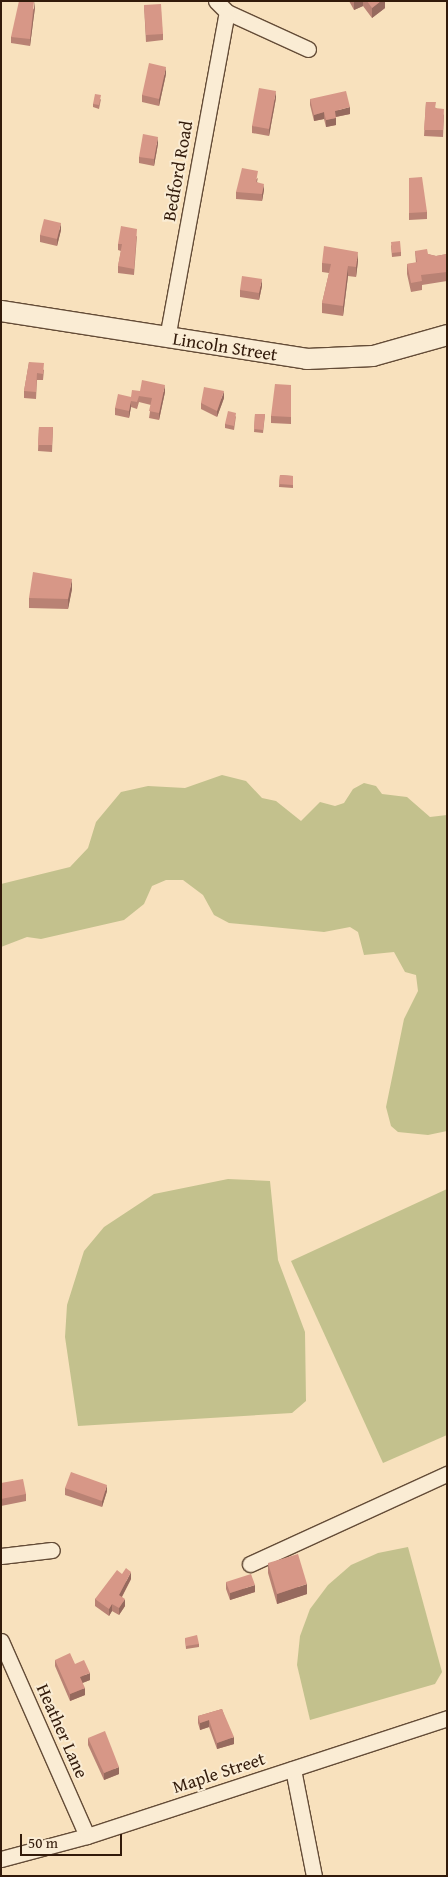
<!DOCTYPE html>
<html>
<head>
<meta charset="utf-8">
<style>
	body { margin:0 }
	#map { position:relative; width:448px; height:1877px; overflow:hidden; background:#f8e1bd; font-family:"Gentium Book Plus",serif }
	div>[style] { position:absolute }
	.green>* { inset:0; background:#c3c18d }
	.roads { filter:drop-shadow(1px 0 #644c37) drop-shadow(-1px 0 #644c37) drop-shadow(0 1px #644c37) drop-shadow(0 -1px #644c37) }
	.street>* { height:15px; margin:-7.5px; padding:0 7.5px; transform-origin:7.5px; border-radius:7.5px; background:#faecd4 }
	.secondary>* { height:20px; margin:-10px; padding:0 10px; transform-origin:10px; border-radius:10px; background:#faecd4 }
	.wall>* { inset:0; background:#b98274 }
	.shaded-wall>* { inset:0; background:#966a5e }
	.building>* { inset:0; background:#d79787 }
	span { translate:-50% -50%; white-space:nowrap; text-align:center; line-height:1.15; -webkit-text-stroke:4px #faecd4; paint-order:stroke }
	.street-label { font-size:18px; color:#321a0a }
	.frame { position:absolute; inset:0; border:2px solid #321a0a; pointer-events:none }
	.scale { position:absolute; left:20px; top:1834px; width:102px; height:22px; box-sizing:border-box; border:2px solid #321a0a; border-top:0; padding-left:6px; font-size:15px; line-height:18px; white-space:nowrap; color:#321a0a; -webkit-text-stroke:4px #faecd4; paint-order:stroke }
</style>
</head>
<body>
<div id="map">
	<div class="green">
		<div style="clip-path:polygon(222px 775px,246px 781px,262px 798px,276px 801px,301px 821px,320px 802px,335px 806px,344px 803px,353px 789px,364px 783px,376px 786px,382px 794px,407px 797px,430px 817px,447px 815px,447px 1131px,428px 1135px,398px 1132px,391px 1126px,386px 1107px,404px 1019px,418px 991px,416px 975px,405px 972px,394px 952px,364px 955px,358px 932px,350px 927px,324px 932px,229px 923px,214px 915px,203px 895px,183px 880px,166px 880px,152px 886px,144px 904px,124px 920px,41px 939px,27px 937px,1px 947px,1px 884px,70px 867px,88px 848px,96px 822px,121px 792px,148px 786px,185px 788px)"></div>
		<div style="clip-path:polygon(228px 1179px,270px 1181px,278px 1260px,305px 1332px,306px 1401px,292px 1413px,78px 1426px,65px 1337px,67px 1305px,84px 1251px,104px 1227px,154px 1194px)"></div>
		<div style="clip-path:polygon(447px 1189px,447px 1435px,383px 1463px,291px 1261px)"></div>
		<div style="clip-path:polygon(408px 1547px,442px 1672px,435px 1684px,310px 1720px,297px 1665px,300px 1636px,310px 1609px,328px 1585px,351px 1565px,378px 1553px)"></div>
	</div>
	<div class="roads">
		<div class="street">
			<div style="left:216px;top:1px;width:16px;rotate:45deg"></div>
			<div style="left:227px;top:12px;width:89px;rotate:24.6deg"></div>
			<div style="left:167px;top:338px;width:331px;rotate:-79.6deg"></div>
			<div style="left:1px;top:1556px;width:51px;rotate:-6.7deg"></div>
			<div style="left:250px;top:1564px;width:217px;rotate:-24.6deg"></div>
			<div style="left:1px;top:1641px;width:213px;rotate:66.2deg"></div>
			<div style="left:293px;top:1769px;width:109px;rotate:78.9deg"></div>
			<div style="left:1px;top:1859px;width:89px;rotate:-15deg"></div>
			<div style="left:87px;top:1836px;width:379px;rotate:-18.1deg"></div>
		</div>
		<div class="secondary">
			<div style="left:1px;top:311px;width:310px;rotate:8.9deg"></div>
			<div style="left:307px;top:359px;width:66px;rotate:-2.6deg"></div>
			<div style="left:373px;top:356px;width:77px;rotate:-15.8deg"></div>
		</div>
	</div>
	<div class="wall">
		<div style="clip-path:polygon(349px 1px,385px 1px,385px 8px,372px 18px,363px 6px,354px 10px)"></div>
		<div style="clip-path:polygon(144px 5px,163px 34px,163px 40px,146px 42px)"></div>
		<div style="clip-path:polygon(35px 7px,30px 46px,11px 43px,11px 37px)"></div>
		<div style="clip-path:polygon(166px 74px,159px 106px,142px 102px,142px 95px)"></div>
		<div style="clip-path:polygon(276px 98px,269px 136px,252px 133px,252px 126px)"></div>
		<div style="clip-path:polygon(101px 99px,99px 109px,93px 107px,93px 104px)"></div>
		<div style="clip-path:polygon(310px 99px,350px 114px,336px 117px,336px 125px,326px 127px,324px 119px,314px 121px,310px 105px)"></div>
		<div style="clip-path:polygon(426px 102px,436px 108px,444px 115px,443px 137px,424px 136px)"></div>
		<div style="clip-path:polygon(158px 144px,154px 166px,139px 163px,139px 157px)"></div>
		<div style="clip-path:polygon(258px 178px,257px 182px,264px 190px,262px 201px,236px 199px,236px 192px)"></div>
		<div style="clip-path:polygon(409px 178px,427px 212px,427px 219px,409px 220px)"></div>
		<div style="clip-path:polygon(61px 230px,57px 246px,40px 242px,40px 235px)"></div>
		<div style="clip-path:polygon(137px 236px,134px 275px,118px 273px,118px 266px,121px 251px,118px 250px,118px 244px)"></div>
		<div style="clip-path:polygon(391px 245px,401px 252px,401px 256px,392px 257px)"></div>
		<div style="clip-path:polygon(415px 251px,436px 256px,447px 254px,447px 281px,422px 285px,422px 290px,411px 292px,407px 274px,407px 264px,416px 263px)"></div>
		<div style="clip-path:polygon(358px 261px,356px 277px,348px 276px,343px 316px,322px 313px,322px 303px,329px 273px,322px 272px,322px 263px)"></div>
		<div style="clip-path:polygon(262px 286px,259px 300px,240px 297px,240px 290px)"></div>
		<div style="clip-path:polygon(29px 362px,44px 370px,43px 380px,37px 380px,36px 399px,24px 398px,24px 391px)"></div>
		<div style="clip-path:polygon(291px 385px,291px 424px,271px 423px,271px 416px)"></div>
		<div style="clip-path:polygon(140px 391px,165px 392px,159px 420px,149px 418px,151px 405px,139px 402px,137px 409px,131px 407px,129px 418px,115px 415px,115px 408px,131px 397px)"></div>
		<div style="clip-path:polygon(224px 398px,217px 417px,201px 409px,201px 403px)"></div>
		<div style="clip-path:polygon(255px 414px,265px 414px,263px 433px,254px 432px)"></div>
		<div style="clip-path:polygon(236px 416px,234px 430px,225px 428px,225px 424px)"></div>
		<div style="clip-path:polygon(39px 427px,53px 427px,52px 452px,38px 451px)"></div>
		<div style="clip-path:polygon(280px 475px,293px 476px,293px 488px,279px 487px)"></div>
		<div style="clip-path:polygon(72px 589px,68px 609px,29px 608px,29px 598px)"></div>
		<div style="clip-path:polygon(1px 1483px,26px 1494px,26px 1501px,1px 1506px)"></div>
		<div style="clip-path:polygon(65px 1488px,107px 1491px,102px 1507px,65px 1495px)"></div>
		<div style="clip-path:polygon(268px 1563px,307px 1594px,277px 1604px,268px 1573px)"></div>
		<div style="clip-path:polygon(131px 1579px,122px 1597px,125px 1606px,119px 1615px,112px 1611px,109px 1616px,95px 1606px,95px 1599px)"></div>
		<div style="clip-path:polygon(226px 1582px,255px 1592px,230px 1600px,226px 1589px)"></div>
		<div style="clip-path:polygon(185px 1638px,199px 1644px,199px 1647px,186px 1649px)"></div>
		<div style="clip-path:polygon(55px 1660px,75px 1664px,90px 1680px,82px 1683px,85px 1695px,70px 1701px,55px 1666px)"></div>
		<div style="clip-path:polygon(222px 1709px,234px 1744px,217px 1749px,209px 1727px,200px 1730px,198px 1723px,198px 1716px)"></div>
		<div style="clip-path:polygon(88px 1738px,119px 1774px,104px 1780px,88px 1745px)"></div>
	</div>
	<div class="shaded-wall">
		<div style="clip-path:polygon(35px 1px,35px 7px,30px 46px,30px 39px)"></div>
		<div style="clip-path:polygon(354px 1px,363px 1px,363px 6px,354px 10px)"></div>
		<div style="clip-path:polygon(381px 1px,385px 1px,385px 8px,372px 18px,372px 8px)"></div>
		<div style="clip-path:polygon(166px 67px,166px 74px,159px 106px,159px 99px)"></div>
		<div style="clip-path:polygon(276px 91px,276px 98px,269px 136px,269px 129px)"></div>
		<div style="clip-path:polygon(350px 107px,350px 114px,335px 117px,335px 111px)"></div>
		<div style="clip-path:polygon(324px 112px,324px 119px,314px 121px,314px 115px)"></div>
		<div style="clip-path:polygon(336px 118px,336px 125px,326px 127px,326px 120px)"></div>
		<div style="clip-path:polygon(158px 137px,158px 144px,154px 166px,154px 159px)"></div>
		<div style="clip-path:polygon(264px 184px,264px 190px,262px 201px,262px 194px)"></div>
		<div style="clip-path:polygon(61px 223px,61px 230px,57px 246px,57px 239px)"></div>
		<div style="clip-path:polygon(358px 252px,358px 261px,356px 277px,356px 267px)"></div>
		<div style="clip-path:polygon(348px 266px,348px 276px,343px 316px,343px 306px)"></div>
		<div style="clip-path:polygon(262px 279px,262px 286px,259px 300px,259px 293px)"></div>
		<div style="clip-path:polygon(165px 385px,165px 392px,159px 420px,159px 413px)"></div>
		<div style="clip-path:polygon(224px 391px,224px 398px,217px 417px,217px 411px)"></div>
		<div style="clip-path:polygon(131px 401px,131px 407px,129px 418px,129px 411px)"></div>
		<div style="clip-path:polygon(72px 579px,72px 589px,68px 609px,68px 599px)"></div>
		<div style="clip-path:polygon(107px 1485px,107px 1491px,102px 1507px,102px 1501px)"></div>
		<div style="clip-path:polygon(131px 1572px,131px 1579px,119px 1602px,119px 1595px)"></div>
		<div style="clip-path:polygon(307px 1584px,307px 1594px,277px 1604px,277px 1594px)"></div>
		<div style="clip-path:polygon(255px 1585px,255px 1592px,230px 1600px,230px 1593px)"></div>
		<div style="clip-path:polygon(125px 1599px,125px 1606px,119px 1615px,119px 1608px)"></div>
		<div style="clip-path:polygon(112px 1604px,112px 1611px,109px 1616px,109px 1609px)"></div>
		<div style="clip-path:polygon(90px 1673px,90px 1680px,80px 1684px,80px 1677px)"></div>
		<div style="clip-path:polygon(85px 1688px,85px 1695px,70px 1701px,70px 1694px)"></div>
		<div style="clip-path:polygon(209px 1720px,209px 1727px,200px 1730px,200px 1723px)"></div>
		<div style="clip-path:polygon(234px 1737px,234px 1744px,217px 1749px,217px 1743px)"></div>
		<div style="clip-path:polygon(119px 1767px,119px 1774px,104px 1780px,104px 1773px)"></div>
	</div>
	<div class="building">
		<div style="clip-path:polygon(19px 1px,34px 1px,30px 39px,11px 37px)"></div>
		<div style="clip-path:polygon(367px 1px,381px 1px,372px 8px)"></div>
		<div style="clip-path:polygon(161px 4px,163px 34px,146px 35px,144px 5px)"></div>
		<div style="clip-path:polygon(149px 63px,166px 67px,159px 99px,142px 95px)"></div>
		<div style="clip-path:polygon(259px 88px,276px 91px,269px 129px,252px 126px)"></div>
		<div style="clip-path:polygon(346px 91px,350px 107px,335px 111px,336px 118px,326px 120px,324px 112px,314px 115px,310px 99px)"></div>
		<div style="clip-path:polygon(95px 94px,101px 95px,99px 105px,93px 104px)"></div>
		<div style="clip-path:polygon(426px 102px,436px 102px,435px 108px,444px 109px,443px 130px,424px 130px)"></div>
		<div style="clip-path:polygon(143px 134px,158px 137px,154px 159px,139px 157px)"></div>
		<div style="clip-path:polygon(242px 168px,258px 171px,256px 182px,264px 184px,262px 194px,236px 192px)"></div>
		<div style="clip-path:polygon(422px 177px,427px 212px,409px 213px,409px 178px)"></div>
		<div style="clip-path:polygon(44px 219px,61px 223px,57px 239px,40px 235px)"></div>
		<div style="clip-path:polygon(121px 226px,137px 229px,134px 269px,118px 266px,122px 244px,118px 244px)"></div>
		<div style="clip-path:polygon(400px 241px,401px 252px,392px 253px,391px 242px)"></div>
		<div style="clip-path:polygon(324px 246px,358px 252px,356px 267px,348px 266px,343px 306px,322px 303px,331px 264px,322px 263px)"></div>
		<div style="clip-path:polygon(427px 249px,428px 254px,436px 256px,447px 254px,447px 272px,421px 275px,422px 281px,411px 283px,407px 264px,417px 262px,415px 251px)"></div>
		<div style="clip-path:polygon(242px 276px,262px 279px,259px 293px,240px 290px)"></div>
		<div style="clip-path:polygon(29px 362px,44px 363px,43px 374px,37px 373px,36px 392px,24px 391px)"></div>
		<div style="clip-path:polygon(142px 380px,165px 385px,159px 413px,149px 411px,152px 398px,139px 396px,137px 402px,131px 401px,129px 411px,115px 408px,118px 394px,131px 397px,132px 390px,140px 391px)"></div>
		<div style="clip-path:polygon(275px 384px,291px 385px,291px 417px,271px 416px)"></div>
		<div style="clip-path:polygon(204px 387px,224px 391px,217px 411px,201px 403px)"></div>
		<div style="clip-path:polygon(228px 411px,236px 413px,234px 426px,225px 424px)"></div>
		<div style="clip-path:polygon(255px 414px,265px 414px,263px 430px,254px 429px)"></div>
		<div style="clip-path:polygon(39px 427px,53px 427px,52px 445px,38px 445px)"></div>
		<div style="clip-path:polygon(280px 475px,293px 476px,293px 485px,279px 484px)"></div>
		<div style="clip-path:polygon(33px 572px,72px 579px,68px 599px,29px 598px)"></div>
		<div style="clip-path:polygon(71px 1472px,107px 1485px,102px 1501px,65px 1488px)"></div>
		<div style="clip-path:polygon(23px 1479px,26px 1494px,1px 1499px,1px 1483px)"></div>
		<div style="clip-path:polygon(298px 1554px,307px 1584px,277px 1594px,268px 1563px)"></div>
		<div style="clip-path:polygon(126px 1568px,131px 1572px,119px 1595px,125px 1599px,119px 1608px,112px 1604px,109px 1609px,95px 1599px,117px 1570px,122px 1574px)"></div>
		<div style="clip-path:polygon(251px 1574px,255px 1585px,230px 1593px,226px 1582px)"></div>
		<div style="clip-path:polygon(197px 1635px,199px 1644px,186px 1646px,185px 1638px)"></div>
		<div style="clip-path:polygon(70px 1653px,75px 1664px,84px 1660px,90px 1673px,80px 1677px,85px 1688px,70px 1694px,55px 1660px)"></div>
		<div style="clip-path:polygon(222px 1709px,234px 1737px,217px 1743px,209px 1720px,200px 1723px,198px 1716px)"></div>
		<div style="clip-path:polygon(105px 1731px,119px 1767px,104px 1773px,88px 1738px)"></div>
	</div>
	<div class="street-label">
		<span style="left:178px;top:171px;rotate:-80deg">Bedford Road</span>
		<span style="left:225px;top:347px;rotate:9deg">Lincoln Street</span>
		<span style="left:62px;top:1731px;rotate:66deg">Heather Lane</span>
		<span style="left:219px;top:1773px;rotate:-18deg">Maple Street</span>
	</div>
	<div class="frame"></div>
	<div class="scale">50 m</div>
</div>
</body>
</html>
